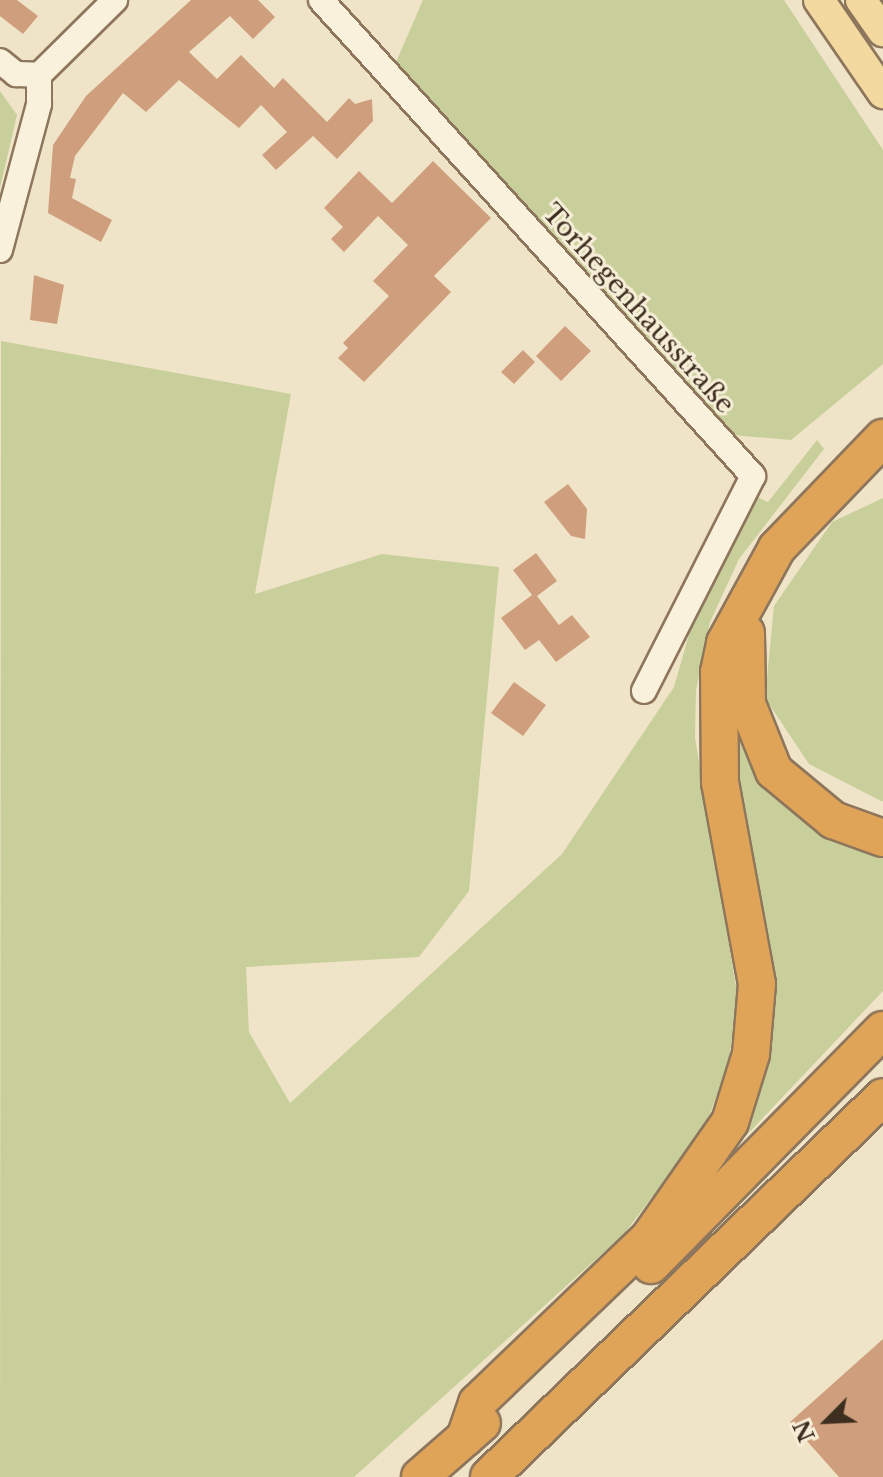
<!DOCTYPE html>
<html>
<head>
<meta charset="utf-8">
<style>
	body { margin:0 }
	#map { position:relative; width:883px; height:1477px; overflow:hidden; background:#f0e4c8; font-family:"Libre Baskerville",serif }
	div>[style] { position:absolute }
	.green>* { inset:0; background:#c9cf9b }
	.building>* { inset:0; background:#cf9f7d }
	.roads { filter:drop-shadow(2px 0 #8d765c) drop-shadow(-2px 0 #8d765c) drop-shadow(0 2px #8d765c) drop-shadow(0 -2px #8d765c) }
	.minor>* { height:24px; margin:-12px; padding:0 12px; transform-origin:12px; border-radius:12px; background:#faf1dc }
	.major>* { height:30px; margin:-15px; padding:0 15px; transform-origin:15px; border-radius:15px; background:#f3d9a0 }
	.highway>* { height:36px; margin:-18px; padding:0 18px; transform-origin:18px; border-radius:18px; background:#e0a458 }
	span { translate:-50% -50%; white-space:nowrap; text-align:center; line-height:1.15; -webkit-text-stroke:6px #f7eed8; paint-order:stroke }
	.street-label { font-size:26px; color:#3d2e20 }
	.north { position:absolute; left:787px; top:1381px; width:80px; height:80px; -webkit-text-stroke:6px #f7eed8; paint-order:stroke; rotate:246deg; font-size:22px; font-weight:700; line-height:32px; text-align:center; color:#3d2e20 }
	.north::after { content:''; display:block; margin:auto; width:28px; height:36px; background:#3d2e20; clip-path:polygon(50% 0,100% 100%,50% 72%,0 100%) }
</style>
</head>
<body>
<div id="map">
	<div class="green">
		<div style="clip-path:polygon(423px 0,784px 0,883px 150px,883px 364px,791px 440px,731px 435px,396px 62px)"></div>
		<div style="clip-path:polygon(0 91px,17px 115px,0 188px)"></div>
		<div style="clip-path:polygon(1px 341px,291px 394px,255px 594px,382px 554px,499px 567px,469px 891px,419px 957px,246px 967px,249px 1032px,290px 1103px,562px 854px,674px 687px,696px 610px,755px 496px,768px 502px,817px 440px,824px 449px,739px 559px,710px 622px,696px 690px,695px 738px,738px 999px,728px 1065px,705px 1127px,624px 1234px,354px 1477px,0 1477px)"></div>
		<div style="clip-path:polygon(883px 498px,883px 801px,881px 801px,809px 764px,765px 698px,774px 606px,832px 522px)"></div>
		<div style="clip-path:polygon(723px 711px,883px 845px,883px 991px,722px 1161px,754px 1068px)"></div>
	</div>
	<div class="building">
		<div style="clip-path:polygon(0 0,17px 0,38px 16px,23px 34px,0 16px)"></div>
		<div style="clip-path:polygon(191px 0,258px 0,275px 17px,253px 39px,230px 16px,189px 52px,217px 79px,241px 55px,274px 88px,283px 78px,327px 122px,349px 98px,355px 104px,372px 99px,373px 121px,337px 159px,313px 136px,276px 170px,262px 155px,287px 132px,261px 105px,239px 128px,179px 80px,146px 112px,123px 93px,75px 156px,70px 178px,76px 179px,72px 198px,112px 220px,101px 242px,48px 213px,53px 145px,86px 96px)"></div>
		<div style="clip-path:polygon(433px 161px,491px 218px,434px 276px,451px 292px,364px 382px,338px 358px,348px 348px,343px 343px,389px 296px,373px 281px,408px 245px,378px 216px,344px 252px,331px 239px,343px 227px,324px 208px,359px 171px,392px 203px)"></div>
		<div style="clip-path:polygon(34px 275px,64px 285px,57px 324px,30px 320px)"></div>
		<div style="clip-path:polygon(565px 326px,591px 351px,561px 381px,536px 356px)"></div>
		<div style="clip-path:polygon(523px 350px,535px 362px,514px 384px,501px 372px)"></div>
		<div style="clip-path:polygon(568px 484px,587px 509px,585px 539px,571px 536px,544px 502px)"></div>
		<div style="clip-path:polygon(536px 553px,557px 581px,537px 596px,559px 625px,572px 615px,590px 637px,556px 662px,539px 640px,525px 650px,501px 618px,532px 595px,513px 570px)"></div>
		<div style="clip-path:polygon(514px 682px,546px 705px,523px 736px,491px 713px)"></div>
		<div style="clip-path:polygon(883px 1339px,883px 1477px,839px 1477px,790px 1422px)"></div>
	</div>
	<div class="roads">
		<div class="minor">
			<div style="left:321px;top:0;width:643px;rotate:47.77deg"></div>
			<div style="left:753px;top:476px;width:241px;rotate:116.9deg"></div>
			<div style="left:0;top:61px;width:21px;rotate:39deg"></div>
			<div style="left:16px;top:74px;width:23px;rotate:2deg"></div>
			<div style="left:39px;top:75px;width:107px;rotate:-44.6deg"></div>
			<div style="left:0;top:250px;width:151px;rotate:-75deg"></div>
			<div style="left:39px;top:104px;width:29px;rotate:-90deg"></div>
		</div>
		<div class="major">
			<div style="left:819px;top:0;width:113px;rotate:55.5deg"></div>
			<div style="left:861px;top:0;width:38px;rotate:55deg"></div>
		</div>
		<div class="highway">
			<div style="left:746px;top:633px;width:71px;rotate:89.2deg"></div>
			<div style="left:747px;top:704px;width:72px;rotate:68.1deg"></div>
			<div style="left:774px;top:771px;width:77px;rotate:39.7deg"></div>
			<div style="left:833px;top:820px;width:53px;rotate:19.8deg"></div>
			<div style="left:651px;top:1265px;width:330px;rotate:-45.4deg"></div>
			<div style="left:465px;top:1438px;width:37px;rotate:-71deg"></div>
			<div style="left:477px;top:1403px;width:238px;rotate:-43.8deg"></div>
			<div style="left:649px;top:1238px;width:141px;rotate:-55.1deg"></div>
			<div style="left:730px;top:1122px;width:71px;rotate:-72.8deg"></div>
			<div style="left:751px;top:1054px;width:70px;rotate:-85.1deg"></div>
			<div style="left:757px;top:984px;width:205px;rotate:-100.4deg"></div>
			<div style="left:720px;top:782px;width:110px;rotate:-90.5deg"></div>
			<div style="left:719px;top:672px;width:30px;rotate:-78deg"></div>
			<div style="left:725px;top:643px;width:108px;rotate:-61.3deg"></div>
			<div style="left:777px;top:548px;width:153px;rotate:-46.1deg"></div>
			<div style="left:420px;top:1477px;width:82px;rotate:-41.1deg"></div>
			<div style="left:489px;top:1477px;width:547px;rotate:-43.96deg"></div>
		</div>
	</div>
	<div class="street-label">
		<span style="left:638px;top:309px;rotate:48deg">Torhegenhausstraße</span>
	</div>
	<div class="north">N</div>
</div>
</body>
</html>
